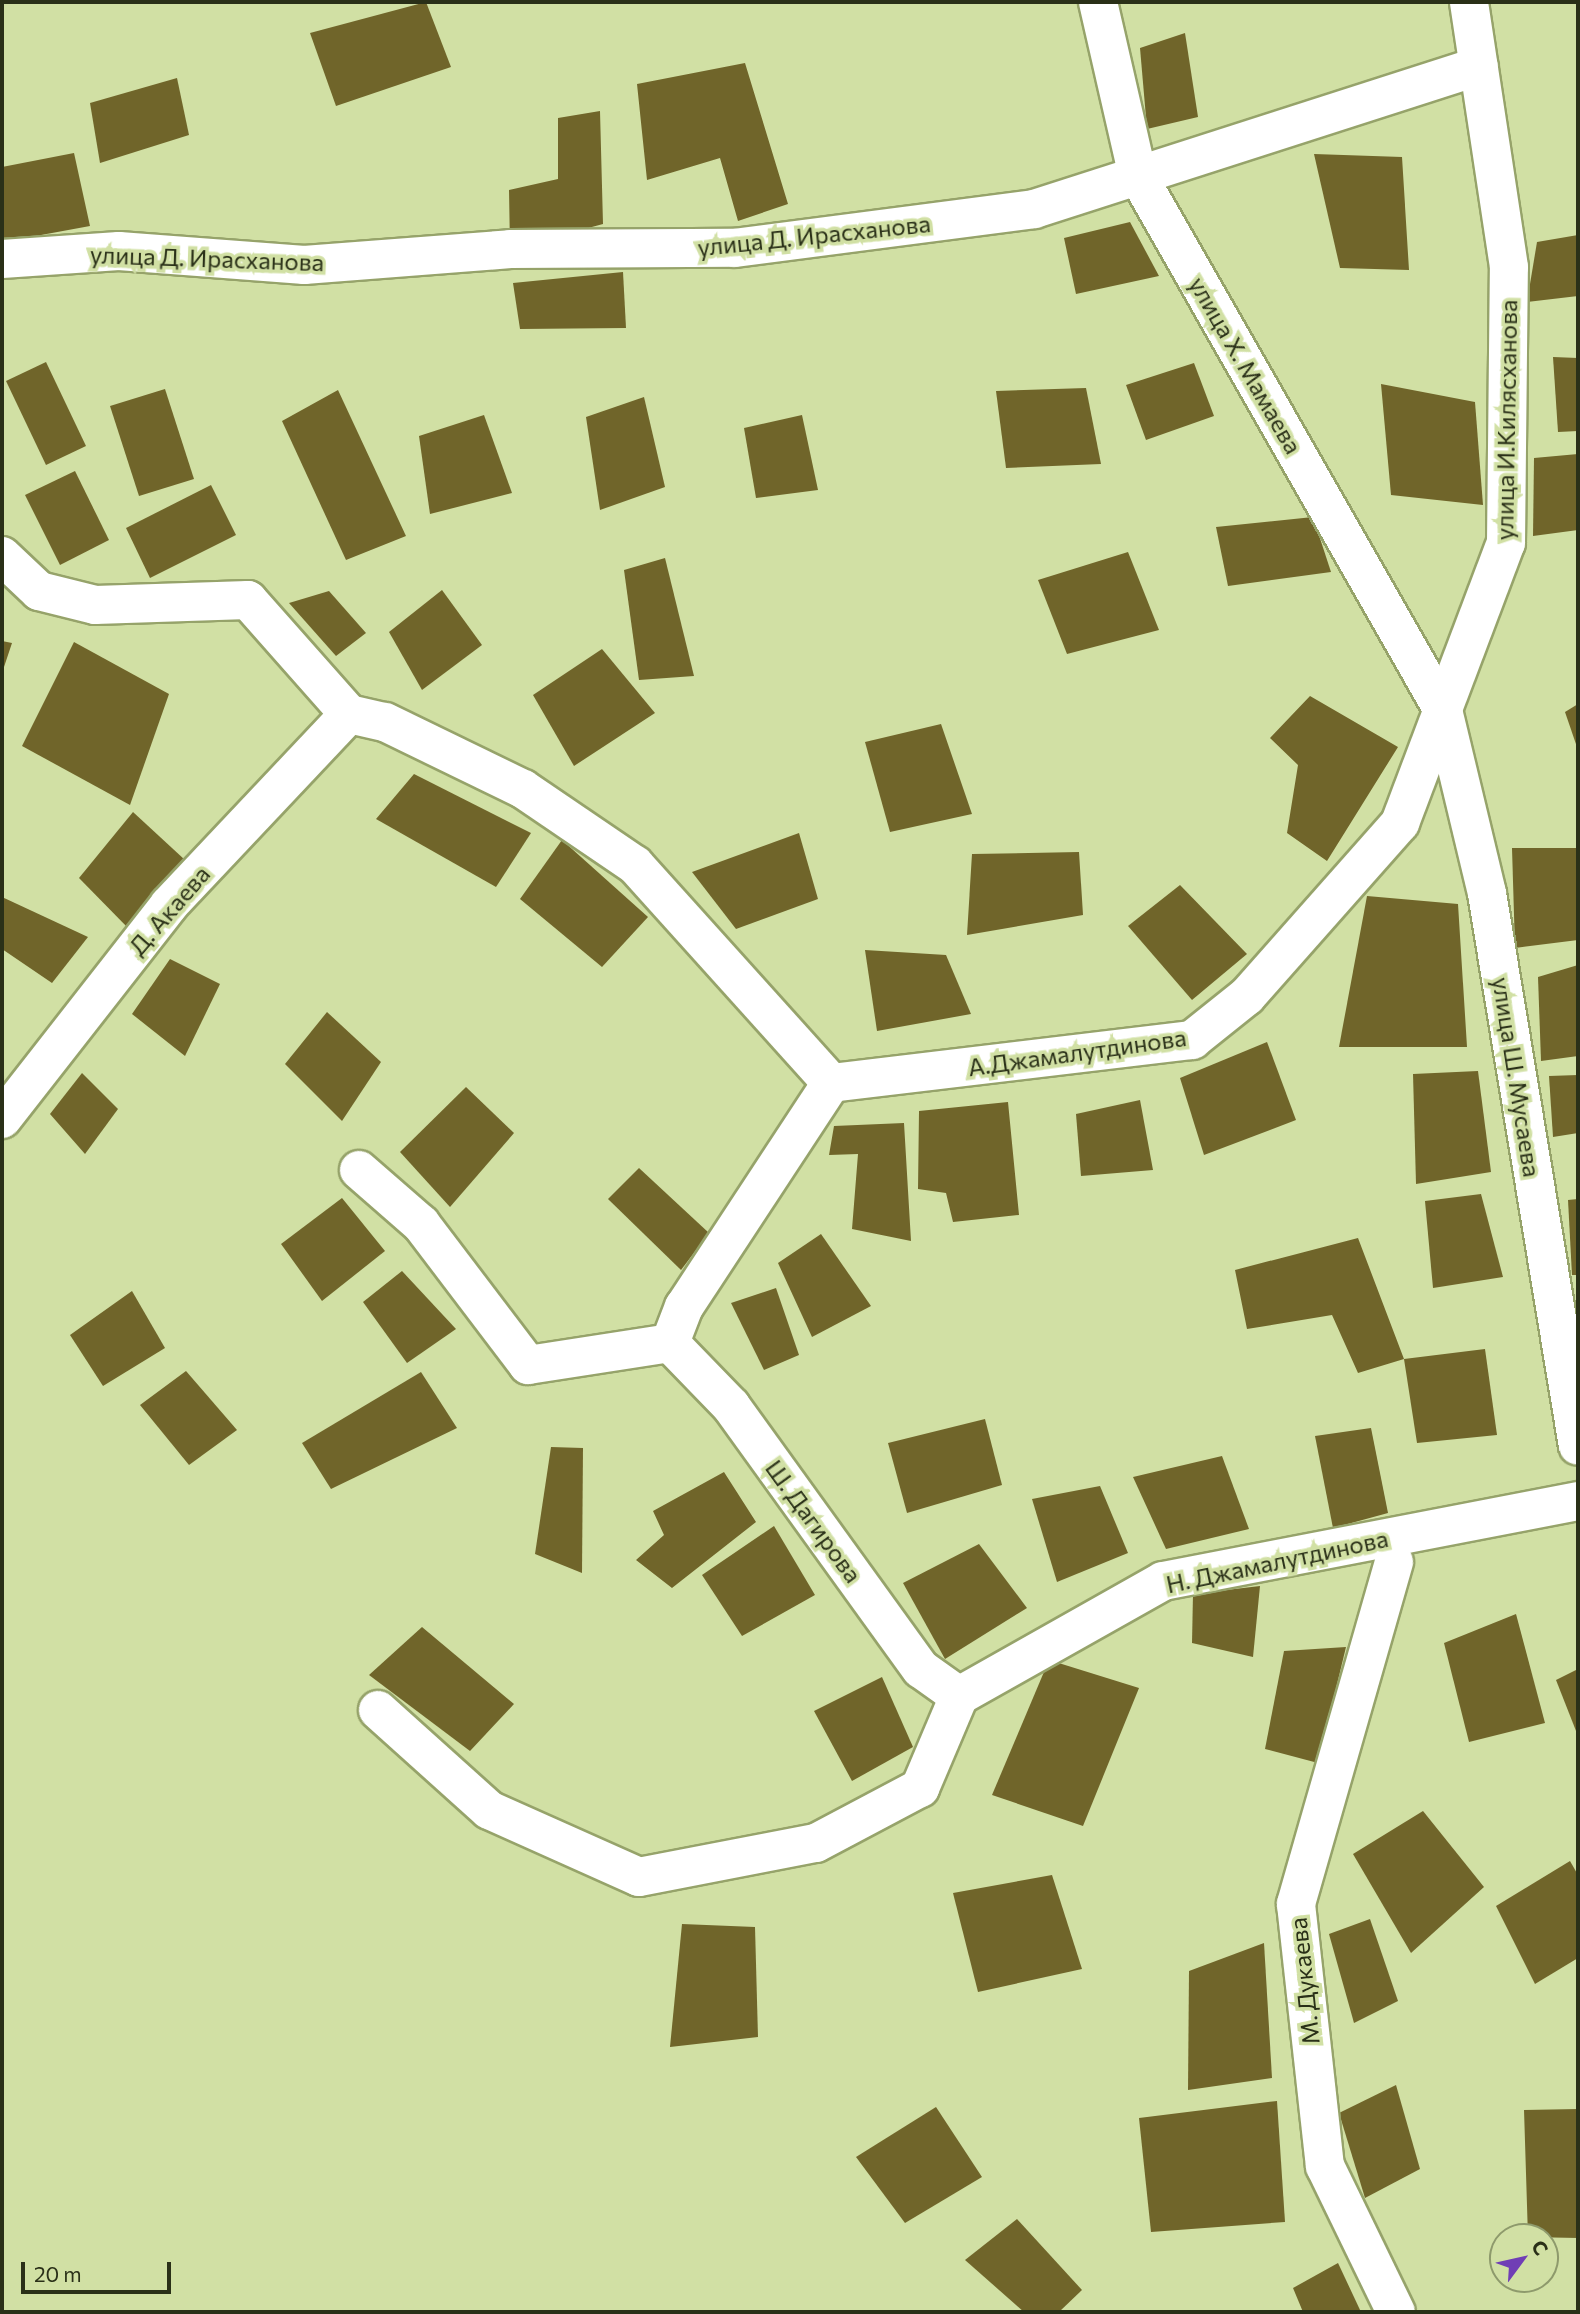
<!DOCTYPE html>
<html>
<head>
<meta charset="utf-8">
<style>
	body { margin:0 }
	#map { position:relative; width:1580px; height:2314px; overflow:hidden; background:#d1e0a4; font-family:Commissioner,sans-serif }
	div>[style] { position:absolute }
	.building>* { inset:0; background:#70652a }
	.roads { filter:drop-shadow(2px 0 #96a36a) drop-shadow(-2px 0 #96a36a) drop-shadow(0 2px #96a36a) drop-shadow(0 -2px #96a36a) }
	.street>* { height:38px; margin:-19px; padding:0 19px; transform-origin:19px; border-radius:19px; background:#fff }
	span { translate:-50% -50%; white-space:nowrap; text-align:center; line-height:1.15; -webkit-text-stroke:7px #d1e0a4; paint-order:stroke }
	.street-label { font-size:24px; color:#2a3018 }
	.frame { position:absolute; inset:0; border:4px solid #2a3018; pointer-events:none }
	.north { position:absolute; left:1489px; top:2223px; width:70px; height:70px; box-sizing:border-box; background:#d1e0a4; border:2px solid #8e9a6c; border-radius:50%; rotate:57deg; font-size:19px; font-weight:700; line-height:28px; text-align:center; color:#2a3018 }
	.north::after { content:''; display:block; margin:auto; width:24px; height:32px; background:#703eb5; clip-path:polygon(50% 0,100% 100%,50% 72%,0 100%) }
	.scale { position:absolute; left:21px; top:2262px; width:150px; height:32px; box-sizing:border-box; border:4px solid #2a3018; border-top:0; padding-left:9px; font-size:21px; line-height:24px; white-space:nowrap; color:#2a3018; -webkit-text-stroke:5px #d1e0a4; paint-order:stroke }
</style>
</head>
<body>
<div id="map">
	<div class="building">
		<div style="clip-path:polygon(426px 2px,451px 67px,336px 106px,310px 33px)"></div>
		<div style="clip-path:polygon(1185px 33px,1198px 117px,1147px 129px,1140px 48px)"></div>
		<div style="clip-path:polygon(745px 63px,788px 204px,738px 221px,720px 158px,647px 180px,637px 84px)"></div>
		<div style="clip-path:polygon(177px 78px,189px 135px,100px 163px,90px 103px)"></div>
		<div style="clip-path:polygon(600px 111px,603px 224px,510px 249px,509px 190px,558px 179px,558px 118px)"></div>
		<div style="clip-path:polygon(74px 153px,90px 226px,3px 242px,2px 167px)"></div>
		<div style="clip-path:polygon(1314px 154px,1402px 157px,1409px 270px,1340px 268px)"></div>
		<div style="clip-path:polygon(1130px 222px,1159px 276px,1076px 294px,1064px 238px)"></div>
		<div style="clip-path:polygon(1578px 235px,1578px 296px,1527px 302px,1537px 242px)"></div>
		<div style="clip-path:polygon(623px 272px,626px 328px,520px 329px,513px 283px)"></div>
		<div style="clip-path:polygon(1553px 357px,1578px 358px,1578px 431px,1558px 432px)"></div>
		<div style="clip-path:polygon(46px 362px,86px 446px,46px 465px,6px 381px)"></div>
		<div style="clip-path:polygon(1194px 363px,1214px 416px,1146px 440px,1126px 385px)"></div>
		<div style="clip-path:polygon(1381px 384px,1475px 402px,1483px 505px,1391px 495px)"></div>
		<div style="clip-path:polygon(1086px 388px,1101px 464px,1006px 468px,996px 391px)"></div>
		<div style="clip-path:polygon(165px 389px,194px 479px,139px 496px,110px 406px)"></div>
		<div style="clip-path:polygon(338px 390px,406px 536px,346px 560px,282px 421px)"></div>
		<div style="clip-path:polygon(644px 397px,665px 487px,600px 510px,586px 417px)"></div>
		<div style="clip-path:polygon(484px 415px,512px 493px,430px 514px,419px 436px)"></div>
		<div style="clip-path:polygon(802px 415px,818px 490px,756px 498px,744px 428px)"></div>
		<div style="clip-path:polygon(1578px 454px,1578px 530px,1533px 536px,1534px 458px)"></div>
		<div style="clip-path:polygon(75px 471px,109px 540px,60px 565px,25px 495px)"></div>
		<div style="clip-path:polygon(211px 485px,236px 535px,150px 578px,126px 528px)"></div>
		<div style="clip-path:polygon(1313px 517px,1331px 572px,1228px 586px,1216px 527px)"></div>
		<div style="clip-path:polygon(1128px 552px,1159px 630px,1067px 654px,1038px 580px)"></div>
		<div style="clip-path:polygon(665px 558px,694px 676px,639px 680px,624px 570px)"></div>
		<div style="clip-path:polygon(442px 590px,482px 645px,422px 690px,389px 632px)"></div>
		<div style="clip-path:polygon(329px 591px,366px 633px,336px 656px,289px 603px)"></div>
		<div style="clip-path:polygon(2px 641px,12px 643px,2px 673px)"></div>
		<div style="clip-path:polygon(74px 642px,169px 694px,130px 805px,22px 746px)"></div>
		<div style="clip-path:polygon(602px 649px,655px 713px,574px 766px,533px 695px)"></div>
		<div style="clip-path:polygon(1310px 696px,1398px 747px,1327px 861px,1287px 833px,1298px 765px,1270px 738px)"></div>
		<div style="clip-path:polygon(1578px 704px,1578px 750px,1565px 712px)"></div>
		<div style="clip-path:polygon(941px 724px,972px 814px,890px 832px,865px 742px)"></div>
		<div style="clip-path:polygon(414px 774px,531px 833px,496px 887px,376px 819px)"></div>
		<div style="clip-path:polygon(133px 812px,185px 860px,129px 929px,79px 878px)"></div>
		<div style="clip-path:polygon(799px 833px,818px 899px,736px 929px,692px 872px)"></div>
		<div style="clip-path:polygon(562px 840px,648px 917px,602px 967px,520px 899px)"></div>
		<div style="clip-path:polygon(1512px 848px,1578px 848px,1578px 940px,1515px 948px)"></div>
		<div style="clip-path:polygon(1079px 852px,1083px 915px,967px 935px,972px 854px)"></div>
		<div style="clip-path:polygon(1180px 885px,1247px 954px,1192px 1000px,1128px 926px)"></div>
		<div style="clip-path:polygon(1367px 896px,1458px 904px,1467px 1047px,1339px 1047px)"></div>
		<div style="clip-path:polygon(2px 897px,88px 937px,52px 983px,2px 949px)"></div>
		<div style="clip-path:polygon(865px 950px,946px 955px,971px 1014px,877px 1031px)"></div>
		<div style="clip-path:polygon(170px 959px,220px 984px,185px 1056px,132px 1014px)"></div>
		<div style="clip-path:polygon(1578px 965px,1578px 1056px,1541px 1061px,1538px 977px)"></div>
		<div style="clip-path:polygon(327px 1012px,381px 1062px,342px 1121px,285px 1064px)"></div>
		<div style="clip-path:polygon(1267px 1042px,1296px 1120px,1204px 1155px,1180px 1078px)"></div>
		<div style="clip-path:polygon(1478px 1071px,1491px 1172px,1416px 1184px,1413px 1074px)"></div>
		<div style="clip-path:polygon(82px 1073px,118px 1109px,85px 1154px,50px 1114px)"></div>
		<div style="clip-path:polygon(1578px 1075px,1578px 1133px,1553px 1137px,1549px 1076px)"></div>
		<div style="clip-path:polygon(466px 1087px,514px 1133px,450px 1207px,400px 1152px)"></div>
		<div style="clip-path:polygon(1140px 1100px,1153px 1170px,1081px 1176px,1076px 1114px)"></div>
		<div style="clip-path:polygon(1008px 1102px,1019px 1215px,953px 1222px,946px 1193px,918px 1189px,919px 1111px)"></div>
		<div style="clip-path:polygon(904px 1123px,911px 1241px,852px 1229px,858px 1154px,829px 1155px,834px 1126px)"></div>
		<div style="clip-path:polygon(639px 1168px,709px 1233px,681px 1270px,608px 1199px)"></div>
		<div style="clip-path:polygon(1481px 1194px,1503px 1277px,1433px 1288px,1425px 1201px)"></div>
		<div style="clip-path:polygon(342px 1198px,385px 1251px,322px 1301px,281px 1244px)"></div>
		<div style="clip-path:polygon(1578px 1199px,1578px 1275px,1572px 1275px,1568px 1200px)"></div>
		<div style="clip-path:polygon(821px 1234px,871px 1306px,812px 1337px,778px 1263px)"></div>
		<div style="clip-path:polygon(1358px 1238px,1404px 1359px,1358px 1373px,1332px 1315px,1247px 1329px,1235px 1270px)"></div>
		<div style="clip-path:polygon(402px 1271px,456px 1329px,407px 1363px,363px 1302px)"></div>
		<div style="clip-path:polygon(776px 1288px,799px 1355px,764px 1370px,731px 1303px)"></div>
		<div style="clip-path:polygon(132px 1291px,165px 1348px,103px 1386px,70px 1335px)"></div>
		<div style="clip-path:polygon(1485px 1349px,1497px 1435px,1417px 1443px,1404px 1359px)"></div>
		<div style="clip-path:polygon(186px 1371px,237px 1430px,189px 1465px,140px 1405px)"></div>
		<div style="clip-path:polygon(421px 1372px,457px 1428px,331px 1489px,302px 1443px)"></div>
		<div style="clip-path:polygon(985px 1419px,1002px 1485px,907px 1513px,888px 1443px)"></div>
		<div style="clip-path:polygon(1371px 1428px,1388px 1513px,1333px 1528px,1315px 1436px)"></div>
		<div style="clip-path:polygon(551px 1447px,583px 1448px,582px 1573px,535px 1554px)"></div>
		<div style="clip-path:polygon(1222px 1456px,1249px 1529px,1166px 1549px,1133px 1477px)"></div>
		<div style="clip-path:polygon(724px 1472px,756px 1522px,672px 1588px,636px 1560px,664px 1535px,653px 1511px)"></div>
		<div style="clip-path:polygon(1100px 1486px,1128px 1553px,1057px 1582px,1032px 1499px)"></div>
		<div style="clip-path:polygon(774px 1526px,815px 1595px,742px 1636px,702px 1575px)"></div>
		<div style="clip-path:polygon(979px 1544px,1027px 1608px,945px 1659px,903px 1583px)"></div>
		<div style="clip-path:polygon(1260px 1586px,1253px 1657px,1192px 1643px,1193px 1594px)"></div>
		<div style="clip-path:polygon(1516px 1614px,1545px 1723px,1469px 1742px,1444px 1643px)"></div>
		<div style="clip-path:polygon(422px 1627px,514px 1704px,470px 1751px,369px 1675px)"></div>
		<div style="clip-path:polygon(1346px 1647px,1318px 1763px,1265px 1749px,1284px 1651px)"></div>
		<div style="clip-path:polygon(1049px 1660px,1139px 1688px,1083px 1826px,992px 1795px)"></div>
		<div style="clip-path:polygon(1578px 1669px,1578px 1736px,1556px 1680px)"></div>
		<div style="clip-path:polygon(882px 1677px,913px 1747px,852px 1781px,814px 1711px)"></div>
		<div style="clip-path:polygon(1423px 1811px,1484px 1887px,1411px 1953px,1353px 1854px)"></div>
		<div style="clip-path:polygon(1570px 1861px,1578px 1875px,1578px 1958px,1535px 1984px,1496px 1906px)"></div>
		<div style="clip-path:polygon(1052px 1875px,1082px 1969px,978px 1992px,953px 1893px)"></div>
		<div style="clip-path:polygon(1370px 1919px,1398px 2001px,1354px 2023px,1329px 1934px)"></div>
		<div style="clip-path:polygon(682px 1924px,755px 1927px,758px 2037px,670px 2047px)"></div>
		<div style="clip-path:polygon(1264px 1943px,1272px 2078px,1188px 2090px,1189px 1971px)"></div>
		<div style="clip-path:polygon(1396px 2085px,1420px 2169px,1365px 2198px,1339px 2113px)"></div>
		<div style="clip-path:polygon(1277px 2101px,1285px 2222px,1151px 2232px,1139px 2118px)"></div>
		<div style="clip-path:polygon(936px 2107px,982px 2177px,905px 2223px,856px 2157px)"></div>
		<div style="clip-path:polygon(1578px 2109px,1578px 2238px,1528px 2237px,1524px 2110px)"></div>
		<div style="clip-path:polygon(1017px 2219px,1082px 2290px,1059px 2312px,1024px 2312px,965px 2260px)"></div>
		<div style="clip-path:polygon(1338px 2263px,1361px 2312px,1303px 2312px,1293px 2288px)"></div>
	</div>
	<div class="roads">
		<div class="street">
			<div style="left:1098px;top:2px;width:179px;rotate:77.1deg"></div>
			<div style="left:1138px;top:176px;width:615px;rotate:60.27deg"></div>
			<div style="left:1443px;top:710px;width:188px;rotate:76.5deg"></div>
			<div style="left:1487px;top:893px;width:560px;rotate:80.66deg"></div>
			<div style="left:2px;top:259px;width:117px;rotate:-3.9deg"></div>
			<div style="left:119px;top:251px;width:186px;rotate:4.3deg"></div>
			<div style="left:304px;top:265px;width:207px;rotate:-4.4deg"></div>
			<div style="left:510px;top:249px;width:225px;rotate:-0.3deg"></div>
			<div style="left:735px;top:248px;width:302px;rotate:-7.4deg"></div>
			<div style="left:1034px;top:209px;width:467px;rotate:-17.8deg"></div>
			<div style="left:2px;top:556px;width:51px;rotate:43.4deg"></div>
			<div style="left:39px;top:591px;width:58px;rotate:14deg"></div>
			<div style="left:95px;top:605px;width:153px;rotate:-1.9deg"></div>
			<div style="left:248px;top:600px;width:152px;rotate:48.5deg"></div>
			<div style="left:349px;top:714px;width:37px;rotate:13deg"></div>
			<div style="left:385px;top:722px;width:153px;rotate:25.9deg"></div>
			<div style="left:523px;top:789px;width:135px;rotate:34.2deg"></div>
			<div style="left:635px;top:865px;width:293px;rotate:48deg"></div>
			<div style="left:831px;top:1083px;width:364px;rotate:-6.8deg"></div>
			<div style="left:1192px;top:1040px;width:70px;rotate:-38.7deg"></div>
			<div style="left:1247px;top:996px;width:231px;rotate:-48.5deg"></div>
			<div style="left:1400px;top:823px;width:299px;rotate:-69.3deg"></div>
			<div style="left:1506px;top:543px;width:276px;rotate:-89.4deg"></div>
			<div style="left:1509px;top:267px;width:268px;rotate:-98.6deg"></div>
			<div style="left:2px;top:1119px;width:271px;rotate:-52deg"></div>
			<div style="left:169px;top:905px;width:262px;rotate:-46.7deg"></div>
			<div style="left:359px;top:1170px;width:82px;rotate:41.1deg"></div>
			<div style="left:421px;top:1224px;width:177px;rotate:52.8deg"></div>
			<div style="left:528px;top:1365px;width:144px;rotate:-8.8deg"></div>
			<div style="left:670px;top:1343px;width:88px;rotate:45.9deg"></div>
			<div style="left:731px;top:1406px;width:324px;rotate:54.2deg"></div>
			<div style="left:921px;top:1669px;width:47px;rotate:35.4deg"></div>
			<div style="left:670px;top:1343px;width:39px;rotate:-69deg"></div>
			<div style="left:684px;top:1307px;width:268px;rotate:-56.7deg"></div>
			<div style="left:1394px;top:1562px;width:356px;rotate:106deg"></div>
			<div style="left:1296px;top:1904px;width:264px;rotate:83.7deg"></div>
			<div style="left:1325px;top:2166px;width:162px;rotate:64.1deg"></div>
			<div style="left:959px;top:1696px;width:234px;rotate:-29.4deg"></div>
			<div style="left:1163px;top:1581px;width:423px;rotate:-10.9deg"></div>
			<div style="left:378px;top:1710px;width:149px;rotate:42deg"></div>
			<div style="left:489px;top:1810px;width:164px;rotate:24.1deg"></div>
			<div style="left:639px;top:1877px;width:180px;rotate:-10.9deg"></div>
			<div style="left:816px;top:1843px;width:118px;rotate:-27.9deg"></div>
			<div style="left:920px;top:1788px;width:100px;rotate:-67deg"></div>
		</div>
	</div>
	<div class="street-label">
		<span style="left:814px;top:235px;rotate:-6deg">улица Д. Ирасханова</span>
		<span style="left:207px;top:258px;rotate:2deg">улица Д. Ирасханова</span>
		<span style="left:1246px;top:365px;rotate:60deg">улица Х. Мамаева</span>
		<span style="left:1506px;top:420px;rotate:-89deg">улица И.Килясханова</span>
		<span style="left:169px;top:910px;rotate:-49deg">Д. Акаева</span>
		<span style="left:1077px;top:1052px;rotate:-8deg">А.Джамалутдинова</span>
		<span style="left:1517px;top:1077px;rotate:81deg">улица Ш. Мусаева</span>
		<span style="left:814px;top:1521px;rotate:54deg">Ш. Дагирова</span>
		<span style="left:1277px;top:1561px;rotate:-12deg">Н. Джамалутдинова</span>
		<span style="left:1304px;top:1981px;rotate:-96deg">М. Дукаева</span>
	</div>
	<div class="frame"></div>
	<div class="north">С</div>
	<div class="scale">20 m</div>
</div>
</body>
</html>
